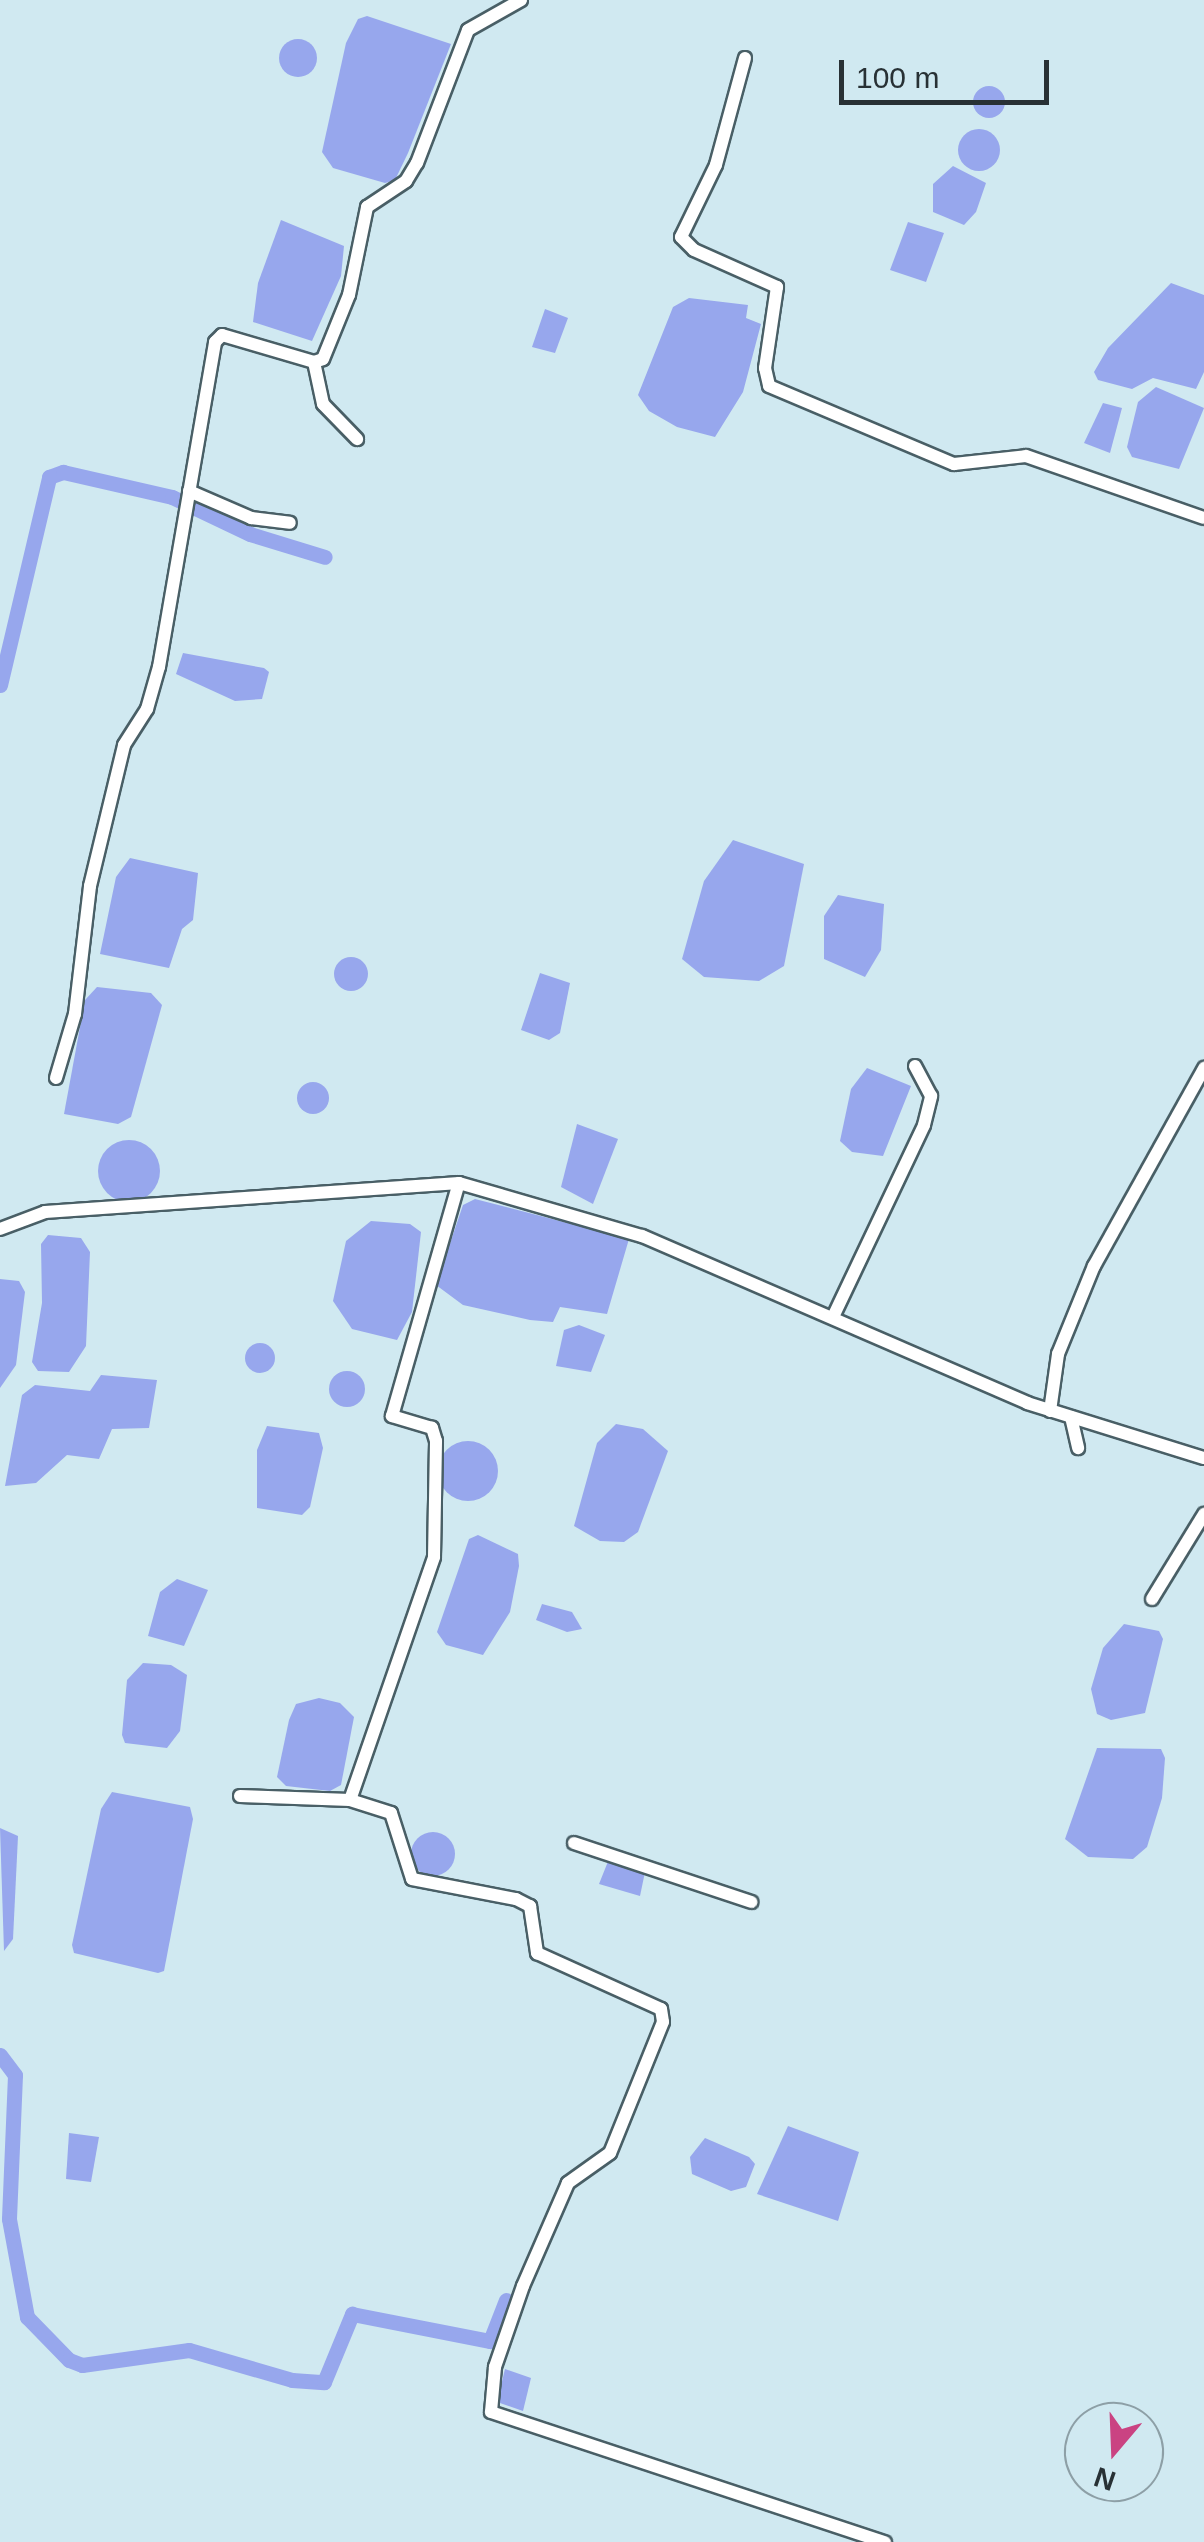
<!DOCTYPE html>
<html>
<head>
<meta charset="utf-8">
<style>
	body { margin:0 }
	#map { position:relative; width:1204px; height:2542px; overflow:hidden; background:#d0e9f1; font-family:Arial,sans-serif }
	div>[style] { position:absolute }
	.water>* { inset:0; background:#97a7ed }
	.round { border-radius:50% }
	.canal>* { height:15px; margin:-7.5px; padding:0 7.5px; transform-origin:7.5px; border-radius:7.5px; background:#97a7ed }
	.roads { filter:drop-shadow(2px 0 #495f66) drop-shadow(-2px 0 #495f66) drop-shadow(0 2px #495f66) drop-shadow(0 -2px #495f66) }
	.minor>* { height:12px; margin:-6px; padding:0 6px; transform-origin:6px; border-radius:6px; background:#fff }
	span { translate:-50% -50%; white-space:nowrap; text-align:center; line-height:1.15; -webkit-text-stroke:9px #d0e9f1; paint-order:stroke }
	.north { position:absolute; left:1064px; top:2402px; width:100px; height:100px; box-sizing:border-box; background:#d0e9f1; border:2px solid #8d9fa6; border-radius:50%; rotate:199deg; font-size:28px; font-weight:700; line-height:40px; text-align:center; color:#283135 }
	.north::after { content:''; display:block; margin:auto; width:35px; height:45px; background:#ca4382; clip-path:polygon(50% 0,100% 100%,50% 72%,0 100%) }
	.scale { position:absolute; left:839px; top:60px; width:210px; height:45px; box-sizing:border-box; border:5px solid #283135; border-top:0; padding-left:12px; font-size:30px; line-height:35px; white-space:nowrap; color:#283135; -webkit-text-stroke:8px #d0e9f1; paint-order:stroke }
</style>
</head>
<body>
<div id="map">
	<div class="water">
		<div style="clip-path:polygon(367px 16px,451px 44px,408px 153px,395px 180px,385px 183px,333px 168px,322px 152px,346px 43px,358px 19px)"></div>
		<div class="round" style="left:279px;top:39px;width:38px;height:38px"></div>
		<div class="round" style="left:973px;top:86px;width:32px;height:32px"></div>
		<div class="round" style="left:958px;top:129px;width:42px;height:42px"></div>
		<div style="clip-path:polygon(953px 166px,986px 183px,976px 212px,964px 225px,933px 212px,933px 184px)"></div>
		<div style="clip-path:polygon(281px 220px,344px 246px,341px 276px,312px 341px,253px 322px,258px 283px)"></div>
		<div style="clip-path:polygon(908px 222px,944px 233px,926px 282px,890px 270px)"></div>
		<div style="clip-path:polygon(1171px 283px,1204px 295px,1204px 372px,1196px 389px,1153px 378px,1132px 389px,1098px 380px,1094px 372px,1108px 348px)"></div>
		<div style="clip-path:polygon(689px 298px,748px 305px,746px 318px,761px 324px,743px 392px,715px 437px,677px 427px,649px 411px,638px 395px,673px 307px)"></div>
		<div style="clip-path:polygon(545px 309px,568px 318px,555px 353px,532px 347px)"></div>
		<div style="clip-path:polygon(1156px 387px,1204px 408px,1179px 469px,1132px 457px,1127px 447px,1138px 402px)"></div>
		<div style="clip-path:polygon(1103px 403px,1122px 408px,1110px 453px,1084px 443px)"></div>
		<div style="clip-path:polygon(183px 653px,264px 668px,269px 672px,262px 699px,235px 701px,176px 674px)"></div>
		<div style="clip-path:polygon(733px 840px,804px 864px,784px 966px,759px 981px,704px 977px,682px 959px,704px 881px)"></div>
		<div style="clip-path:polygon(130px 858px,198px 873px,193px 920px,182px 929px,169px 968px,100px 954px,116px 877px)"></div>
		<div style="clip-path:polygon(838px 895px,884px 904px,881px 950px,865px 977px,824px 959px,824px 916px)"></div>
		<div class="round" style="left:334px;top:957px;width:34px;height:34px"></div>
		<div style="clip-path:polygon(540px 973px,570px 983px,560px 1033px,549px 1040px,521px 1030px)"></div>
		<div style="clip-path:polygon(97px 987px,151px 993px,162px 1005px,131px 1117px,118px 1124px,64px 1114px,85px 1000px)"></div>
		<div style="clip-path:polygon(867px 1068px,911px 1086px,883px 1156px,852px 1152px,840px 1141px,851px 1089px)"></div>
		<div class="round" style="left:297px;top:1082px;width:32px;height:32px"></div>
		<div style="clip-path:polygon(577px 1124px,618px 1139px,593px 1204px,561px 1187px)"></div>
		<div class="round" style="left:98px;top:1140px;width:62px;height:62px"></div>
		<div style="clip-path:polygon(475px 1199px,629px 1239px,607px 1314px,560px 1307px,553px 1322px,530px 1320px,463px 1305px,436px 1285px,463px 1205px)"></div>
		<div style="clip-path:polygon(371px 1221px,410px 1224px,421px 1232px,412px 1312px,397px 1340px,352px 1329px,333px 1301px,346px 1241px)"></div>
		<div style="clip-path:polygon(48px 1235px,81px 1238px,90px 1252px,86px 1346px,69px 1372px,38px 1371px,32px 1362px,42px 1303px,41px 1244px)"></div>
		<div style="clip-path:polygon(0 1279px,19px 1281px,25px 1292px,16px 1365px,0 1388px)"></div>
		<div style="clip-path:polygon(579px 1325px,605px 1335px,591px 1372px,556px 1366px,564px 1330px)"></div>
		<div class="round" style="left:245px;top:1343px;width:30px;height:30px"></div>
		<div class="round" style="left:329px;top:1371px;width:36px;height:36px"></div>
		<div style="clip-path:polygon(101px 1375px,157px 1380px,149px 1428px,112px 1429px,99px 1459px,67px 1455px,36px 1483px,5px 1486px,22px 1395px,35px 1385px,90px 1391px)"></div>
		<div style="clip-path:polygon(616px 1424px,643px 1429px,668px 1451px,638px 1532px,624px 1542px,600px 1541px,574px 1526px,597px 1443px)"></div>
		<div style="clip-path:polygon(267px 1426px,319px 1433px,323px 1448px,310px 1507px,302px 1515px,257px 1508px,257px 1450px)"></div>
		<div class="round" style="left:438px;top:1441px;width:60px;height:60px"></div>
		<div style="clip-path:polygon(478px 1535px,518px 1554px,519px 1566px,510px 1612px,483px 1655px,446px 1645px,437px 1632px,469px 1539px)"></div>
		<div style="clip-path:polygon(177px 1579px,208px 1590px,184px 1646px,148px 1636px,160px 1592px)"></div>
		<div style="clip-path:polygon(542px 1604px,572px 1612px,582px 1629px,567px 1632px,536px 1620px)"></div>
		<div style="clip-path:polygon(1124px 1624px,1159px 1631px,1163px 1639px,1145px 1713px,1111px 1720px,1097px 1714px,1091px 1689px,1103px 1648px)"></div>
		<div style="clip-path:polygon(143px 1663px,171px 1665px,187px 1675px,180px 1731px,167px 1748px,125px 1743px,122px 1735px,127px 1680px)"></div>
		<div style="clip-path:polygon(319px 1698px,340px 1703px,354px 1717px,341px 1785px,330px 1791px,286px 1786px,277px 1777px,289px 1720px,296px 1704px)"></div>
		<div style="clip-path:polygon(1097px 1748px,1161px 1749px,1165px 1758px,1162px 1798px,1147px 1847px,1133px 1859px,1088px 1857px,1065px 1839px)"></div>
		<div style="clip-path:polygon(112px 1792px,190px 1807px,193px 1819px,164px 1971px,158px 1973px,74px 1953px,72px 1945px,101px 1809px)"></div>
		<div style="clip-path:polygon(0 1828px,18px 1836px,13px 1939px,4px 1951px)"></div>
		<div class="round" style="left:411px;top:1832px;width:44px;height:44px"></div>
		<div style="clip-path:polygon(609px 1859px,645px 1872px,640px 1896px,599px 1884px)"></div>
		<div style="clip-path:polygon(788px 2126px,859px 2152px,838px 2221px,757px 2194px)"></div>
		<div style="clip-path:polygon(69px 2133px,99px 2137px,91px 2182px,66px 2179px)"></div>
		<div style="clip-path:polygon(705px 2138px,749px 2157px,755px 2164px,746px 2187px,731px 2191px,692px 2174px,690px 2157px)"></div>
		<div style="clip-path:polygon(505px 2369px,531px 2378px,523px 2411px,497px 2402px)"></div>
	</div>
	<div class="canal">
		<div style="left:0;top:685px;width:214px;rotate:-76.7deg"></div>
		<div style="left:49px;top:477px;width:15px;rotate:-20deg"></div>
		<div style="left:63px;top:472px;width:112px;rotate:12.9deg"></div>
		<div style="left:172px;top:497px;width:86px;rotate:25.4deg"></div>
		<div style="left:250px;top:534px;width:78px;rotate:17deg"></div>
		<div style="left:0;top:2055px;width:25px;rotate:53deg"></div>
		<div style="left:15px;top:2075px;width:144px;rotate:92.4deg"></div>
		<div style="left:9px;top:2219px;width:100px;rotate:79.6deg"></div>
		<div style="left:27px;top:2317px;width:60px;rotate:45.7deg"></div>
		<div style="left:69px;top:2360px;width:14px;rotate:21deg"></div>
		<div style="left:82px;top:2365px;width:108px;rotate:-8deg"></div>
		<div style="left:189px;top:2350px;width:107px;rotate:16.2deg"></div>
		<div style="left:292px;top:2380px;width:32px;rotate:4deg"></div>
		<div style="left:324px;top:2382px;width:74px;rotate:-67.6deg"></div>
		<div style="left:352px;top:2314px;width:141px;rotate:11.1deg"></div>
		<div style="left:490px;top:2341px;width:44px;rotate:-68.7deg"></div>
	</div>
	<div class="roads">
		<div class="minor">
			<div style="left:745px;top:58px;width:111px;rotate:105.2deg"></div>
			<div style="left:716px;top:165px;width:80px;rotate:115.9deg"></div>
			<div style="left:681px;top:237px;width:18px;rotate:45deg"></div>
			<div style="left:694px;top:250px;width:91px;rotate:24deg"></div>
			<div style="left:777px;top:287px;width:82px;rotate:98.4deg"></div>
			<div style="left:765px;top:368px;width:18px;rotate:77deg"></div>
			<div style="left:769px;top:386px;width:201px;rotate:22.9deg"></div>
			<div style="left:954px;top:464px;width:72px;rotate:-6.3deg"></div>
			<div style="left:1026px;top:456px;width:188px;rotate:19.2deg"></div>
			<div style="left:314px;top:362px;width:43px;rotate:77.9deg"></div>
			<div style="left:323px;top:404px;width:49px;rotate:45.8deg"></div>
			<div style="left:189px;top:491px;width:68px;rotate:23.5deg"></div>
			<div style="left:251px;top:518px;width:39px;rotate:7deg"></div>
			<div style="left:56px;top:1078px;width:67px;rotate:-73.5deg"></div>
			<div style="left:75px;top:1014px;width:129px;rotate:-83.3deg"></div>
			<div style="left:90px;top:886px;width:145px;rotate:-76.4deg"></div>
			<div style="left:124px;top:745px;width:43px;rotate:-57.4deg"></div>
			<div style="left:147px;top:709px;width:44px;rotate:-74.1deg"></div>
			<div style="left:159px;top:667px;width:330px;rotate:-80.2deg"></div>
			<div style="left:215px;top:342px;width:10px;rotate:-45deg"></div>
			<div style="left:222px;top:335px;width:96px;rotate:16.4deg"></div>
			<div style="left:314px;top:362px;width:9px;rotate:-18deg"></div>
			<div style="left:323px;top:359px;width:69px;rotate:-67.9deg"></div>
			<div style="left:349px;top:295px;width:90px;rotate:-78.4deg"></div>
			<div style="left:367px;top:207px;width:47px;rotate:-33.7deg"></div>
			<div style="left:406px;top:181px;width:21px;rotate:-59deg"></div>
			<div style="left:417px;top:163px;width:142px;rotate:-69deg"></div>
			<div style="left:468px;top:30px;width:61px;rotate:-29.5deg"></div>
			<div style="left:0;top:1229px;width:48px;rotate:-20.7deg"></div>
			<div style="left:45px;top:1212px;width:415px;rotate:-4deg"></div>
			<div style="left:459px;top:1183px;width:191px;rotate:16.2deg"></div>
			<div style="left:642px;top:1236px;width:420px;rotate:23.4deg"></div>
			<div style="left:1027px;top:1403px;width:185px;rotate:17.3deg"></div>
			<div style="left:833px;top:1317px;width:212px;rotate:-64.6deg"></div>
			<div style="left:924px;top:1125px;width:30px;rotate:-76deg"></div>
			<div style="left:931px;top:1096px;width:34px;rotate:-118deg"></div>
			<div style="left:1050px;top:1411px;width:58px;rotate:-82deg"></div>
			<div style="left:1058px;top:1354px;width:95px;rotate:-67.8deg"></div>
			<div style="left:1094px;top:1266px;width:227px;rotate:-60.9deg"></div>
			<div style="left:1071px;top:1417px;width:32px;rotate:77deg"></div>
			<div style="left:1152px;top:1599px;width:100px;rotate:-58.5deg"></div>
			<div style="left:240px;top:1796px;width:110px;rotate:2.1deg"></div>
			<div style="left:350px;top:1800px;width:43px;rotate:17.6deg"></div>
			<div style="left:391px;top:1813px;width:69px;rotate:72.3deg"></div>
			<div style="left:412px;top:1879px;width:106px;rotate:10.9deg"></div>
			<div style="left:516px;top:1899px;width:16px;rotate:27deg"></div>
			<div style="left:530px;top:1906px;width:48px;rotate:81.5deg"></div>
			<div style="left:537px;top:1953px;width:136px;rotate:24.3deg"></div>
			<div style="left:661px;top:2009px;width:13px;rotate:81deg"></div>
			<div style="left:663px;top:2022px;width:141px;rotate:112deg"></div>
			<div style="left:610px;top:2153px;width:52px;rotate:144.5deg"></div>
			<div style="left:568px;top:2183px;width:112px;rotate:113.6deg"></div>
			<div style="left:523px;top:2286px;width:86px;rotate:109.1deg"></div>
			<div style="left:495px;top:2367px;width:45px;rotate:95.1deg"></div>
			<div style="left:491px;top:2412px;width:415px;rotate:18.3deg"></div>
			<div style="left:350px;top:1800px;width:257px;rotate:-70.9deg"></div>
			<div style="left:434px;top:1557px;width:116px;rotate:-89deg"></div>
			<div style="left:436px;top:1441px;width:14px;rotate:-107deg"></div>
			<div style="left:432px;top:1428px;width:42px;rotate:-163.3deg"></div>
			<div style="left:392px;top:1416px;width:242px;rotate:-74deg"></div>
			<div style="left:574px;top:1843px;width:187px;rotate:18.4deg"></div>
		</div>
	</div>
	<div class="north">N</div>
	<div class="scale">100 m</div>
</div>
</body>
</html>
